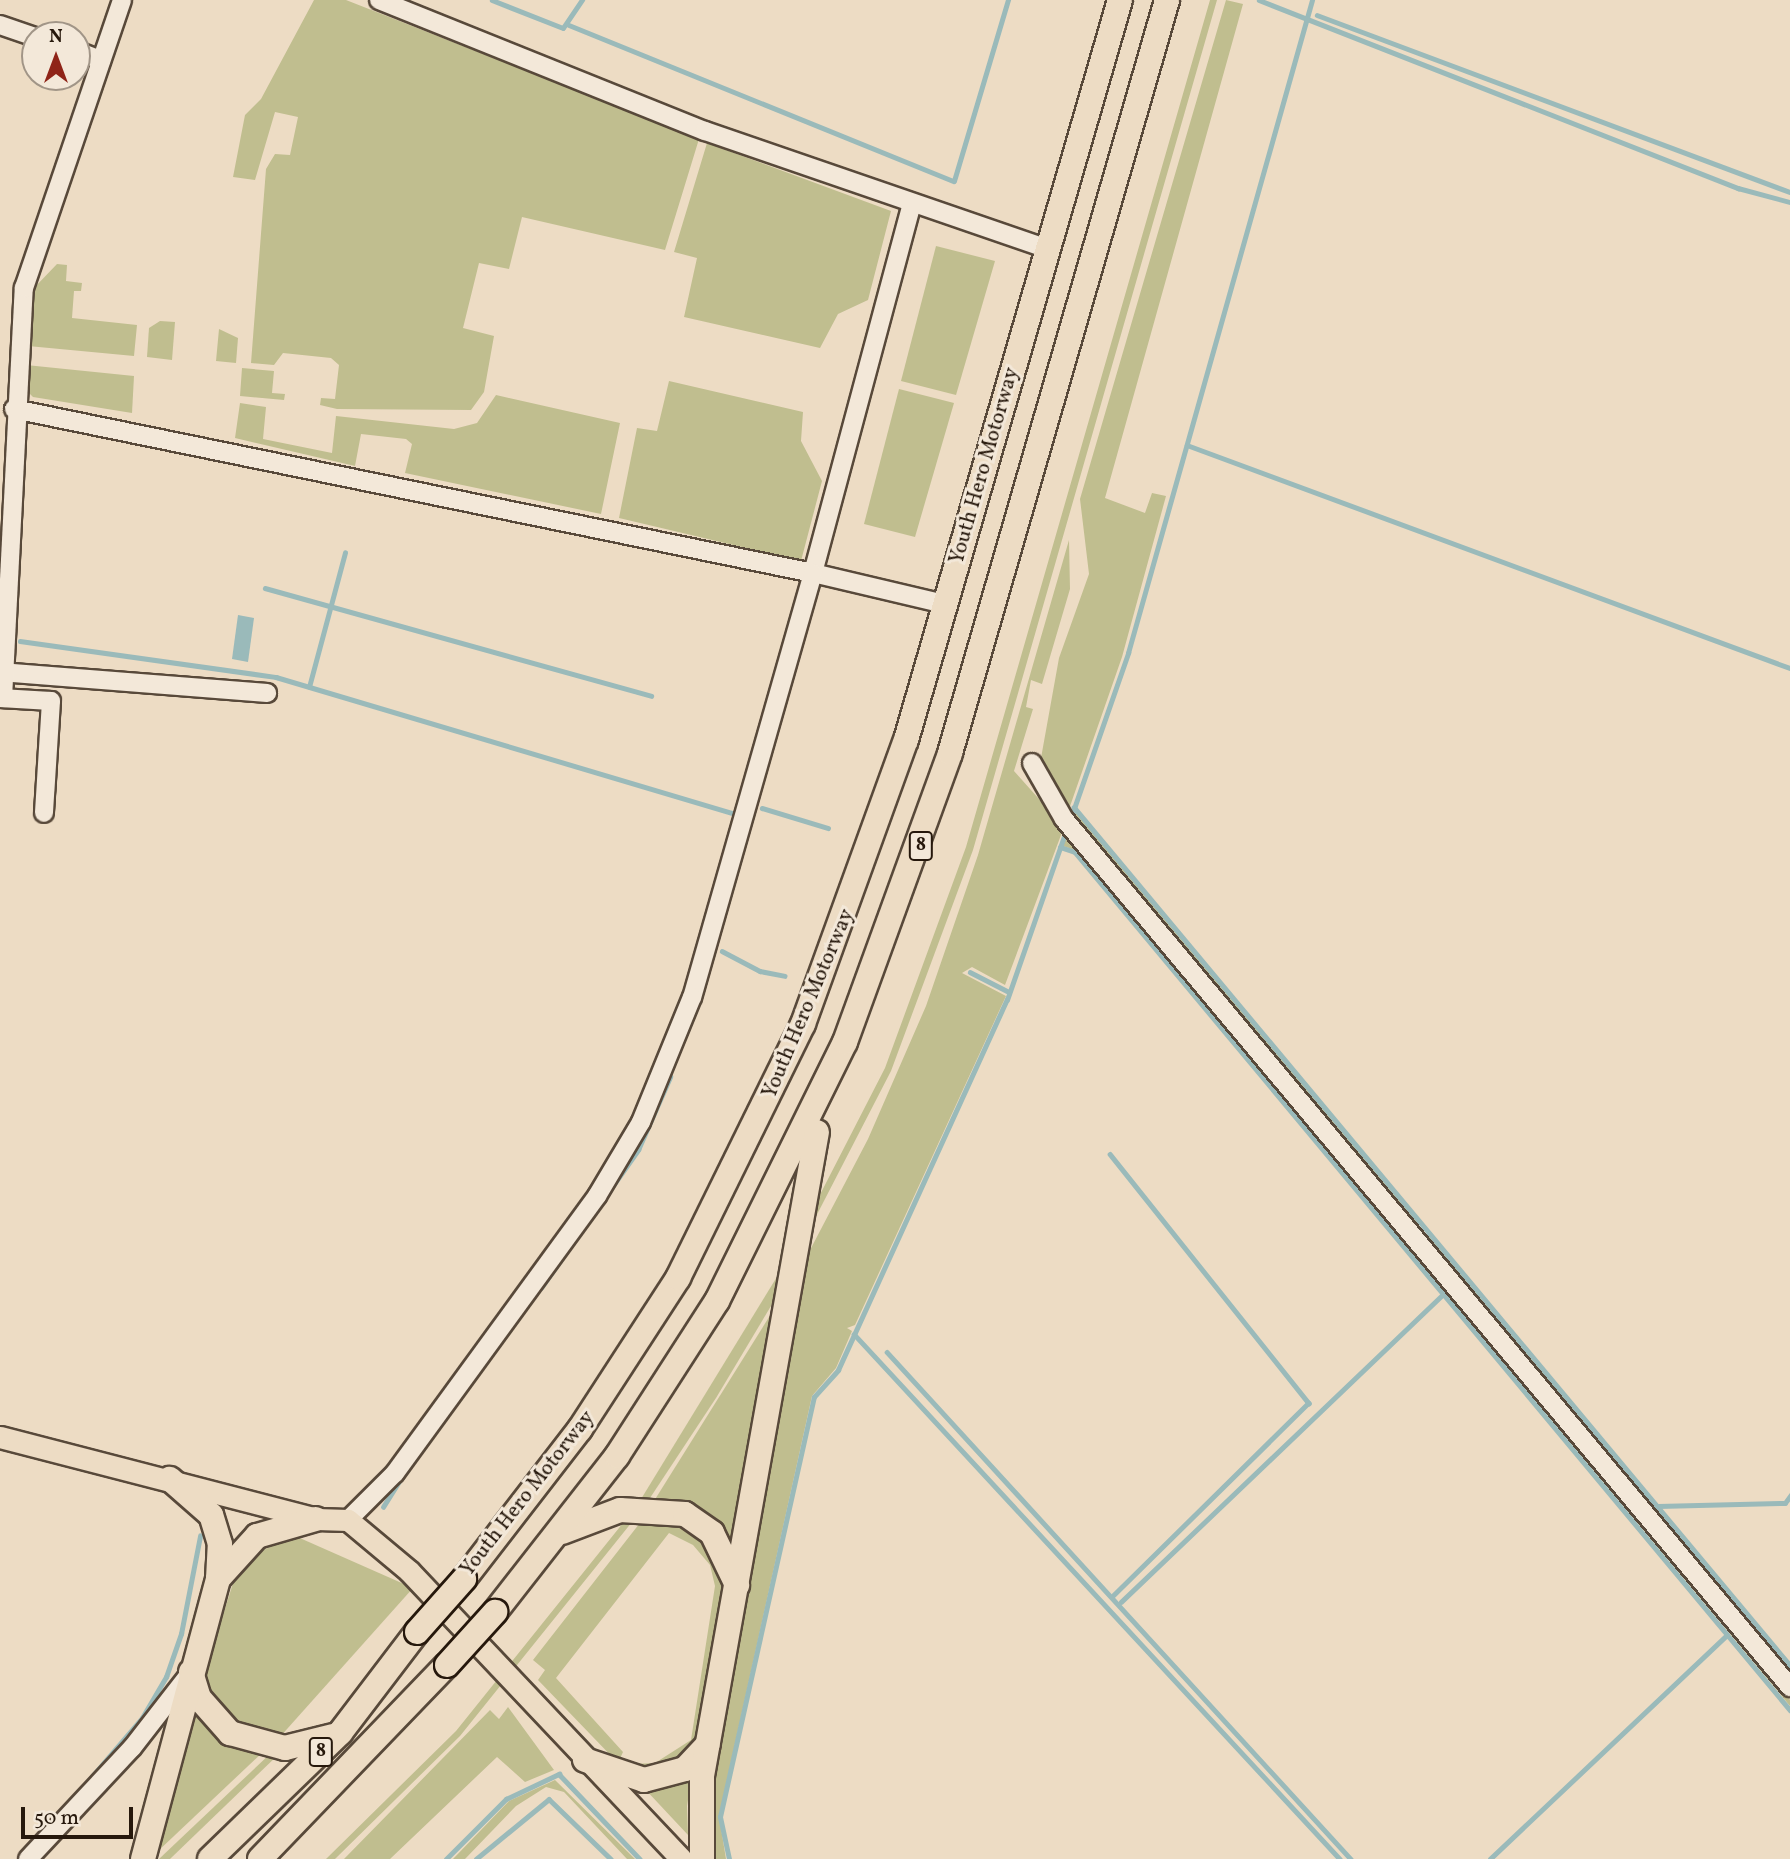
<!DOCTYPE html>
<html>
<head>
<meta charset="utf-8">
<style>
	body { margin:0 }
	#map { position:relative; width:1790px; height:1859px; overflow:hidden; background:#eddcc4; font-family:Vollkorn,serif }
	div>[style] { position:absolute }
	.green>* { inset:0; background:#c0be8f }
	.water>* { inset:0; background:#9ababa }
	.stream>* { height:4.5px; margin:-2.25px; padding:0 2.25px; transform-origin:2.25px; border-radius:2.25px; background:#9ababa }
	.roads { filter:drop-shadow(2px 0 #58493a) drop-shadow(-2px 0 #58493a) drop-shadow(0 2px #58493a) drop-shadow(0 -2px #58493a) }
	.minor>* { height:18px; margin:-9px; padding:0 9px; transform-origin:9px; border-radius:9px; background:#f3e8d9 }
	.major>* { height:21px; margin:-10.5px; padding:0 10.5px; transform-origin:10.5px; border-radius:10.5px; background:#eddcc4 }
	.highway>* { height:24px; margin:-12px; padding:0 12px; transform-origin:12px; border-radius:12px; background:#eddcc4 }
	.bridges { filter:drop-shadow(2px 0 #26180c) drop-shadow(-2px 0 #26180c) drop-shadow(0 2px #26180c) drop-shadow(0 -2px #26180c) }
	.highway-bridge>* { height:24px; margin:-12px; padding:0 12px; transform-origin:12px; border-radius:12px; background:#eddcc4 }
	span { translate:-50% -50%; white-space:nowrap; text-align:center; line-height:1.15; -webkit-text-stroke:6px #f3e8d9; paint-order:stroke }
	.shield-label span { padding:2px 5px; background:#f3e8d9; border:2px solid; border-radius:5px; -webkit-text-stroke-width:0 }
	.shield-label { font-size:19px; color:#26180c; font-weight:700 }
	.street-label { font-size:21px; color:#26180c }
	.north { position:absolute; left:21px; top:21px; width:70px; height:70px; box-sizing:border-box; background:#f3e8d9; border:2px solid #a19587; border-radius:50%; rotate:0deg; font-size:19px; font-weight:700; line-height:28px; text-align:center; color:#26180c }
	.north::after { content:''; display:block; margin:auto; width:24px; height:32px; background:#8f2418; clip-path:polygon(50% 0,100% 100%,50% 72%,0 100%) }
	.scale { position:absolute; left:21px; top:1807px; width:112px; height:32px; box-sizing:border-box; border:4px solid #26180c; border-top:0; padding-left:9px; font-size:21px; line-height:24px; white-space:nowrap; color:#26180c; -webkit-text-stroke:5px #f3e8d9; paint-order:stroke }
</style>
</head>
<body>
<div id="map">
	<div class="green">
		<div style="clip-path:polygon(314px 0,346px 0,699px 139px,665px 250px,522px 217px,509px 269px,479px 263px,463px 328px,494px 336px,484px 392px,471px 410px,337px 409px,320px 405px,321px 398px,335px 399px,339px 365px,331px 358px,283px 353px,274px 365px,251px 363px,266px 169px,275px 154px,290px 155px,298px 117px,275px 112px,255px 180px,233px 177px,245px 115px,261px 99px)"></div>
		<div style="clip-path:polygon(1210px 0,1217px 0,973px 850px,891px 1071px,809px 1230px,808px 1218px,885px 1068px,966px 847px)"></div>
		<div style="clip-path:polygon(1226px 0,1243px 4px,1105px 498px,1145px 513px,1152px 493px,1166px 496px,1122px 657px,1068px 812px,1041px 758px,1059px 658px,1089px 574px,1080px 499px)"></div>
		<div style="clip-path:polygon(707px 143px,891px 211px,868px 300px,838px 314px,820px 348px,684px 317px,697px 258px,674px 252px)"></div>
		<div style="clip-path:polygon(936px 246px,995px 261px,956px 395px,901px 381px)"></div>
		<div style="clip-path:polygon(57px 264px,67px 265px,66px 281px,82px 283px,81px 291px,74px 291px,72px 318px,137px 325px,134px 356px,28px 346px,33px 289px)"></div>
		<div style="clip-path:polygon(160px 321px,175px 322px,172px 360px,147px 357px,149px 328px)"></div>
		<div style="clip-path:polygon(219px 329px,238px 338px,236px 363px,216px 361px)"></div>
		<div style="clip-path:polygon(26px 365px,134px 376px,132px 413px,33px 397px,26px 390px)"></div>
		<div style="clip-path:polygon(242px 368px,274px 371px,272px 393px,285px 394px,284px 400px,240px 396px)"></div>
		<div style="clip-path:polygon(669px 381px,803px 412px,801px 441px,822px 481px,801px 561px,619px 518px,637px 428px,657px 431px)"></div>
		<div style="clip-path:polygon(899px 389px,954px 403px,915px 537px,864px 524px)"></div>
		<div style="clip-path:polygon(496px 395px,620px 423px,601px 514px,405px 473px,412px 444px,406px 439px,361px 434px,355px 466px,235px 438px,240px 403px,266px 407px,263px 439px,332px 453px,336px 416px,454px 429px,477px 423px)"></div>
		<div style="clip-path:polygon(1069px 540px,1070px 589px,1042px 684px,1031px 680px,1026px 707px,1033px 709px,1014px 771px,1064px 827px,1005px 985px,972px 967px,962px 973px,1006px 996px,855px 1325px,847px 1328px,852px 1331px,836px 1368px,812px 1396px,719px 1816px,726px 1859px,714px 1859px,712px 1780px,809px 1252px,868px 1139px,926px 1006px,978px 855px)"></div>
		<div style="clip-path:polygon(1076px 810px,1420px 1224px,1417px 1228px,1073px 816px)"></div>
		<div style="clip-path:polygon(1067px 835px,1441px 1282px,1439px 1285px,1075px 850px,1063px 846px)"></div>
		<div style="clip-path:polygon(1428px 1234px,1790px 1669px,1790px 1675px,1426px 1236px)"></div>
		<div style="clip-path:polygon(783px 1267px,780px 1291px,716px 1398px,648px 1501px,638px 1504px)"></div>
		<div style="clip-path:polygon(1447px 1288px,1790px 1700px,1790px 1706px,1444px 1291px)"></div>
		<div style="clip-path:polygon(781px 1298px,735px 1555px,654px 1501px)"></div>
		<div style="clip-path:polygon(665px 1517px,699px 1534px,727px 1575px,697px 1753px,653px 1773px,633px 1764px,655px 1763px,691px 1740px,715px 1586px,710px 1565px,693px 1545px,669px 1533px,556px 1678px,623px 1752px,618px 1763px,538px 1680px,545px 1670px,533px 1660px,643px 1519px)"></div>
		<div style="clip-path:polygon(632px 1522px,460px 1736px,335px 1859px,326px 1859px,456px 1731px,623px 1523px)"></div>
		<div style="clip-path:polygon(293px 1535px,413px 1588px,279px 1738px,237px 1726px,211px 1698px,203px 1678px,235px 1577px,254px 1555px)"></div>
		<div style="clip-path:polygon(193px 1702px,265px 1750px,156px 1853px)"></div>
		<div style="clip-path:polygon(508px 1707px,554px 1770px,525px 1782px,497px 1757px,390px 1859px,344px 1859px,490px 1710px,499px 1719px)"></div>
		<div style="clip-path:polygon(272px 1752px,280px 1753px,170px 1859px,159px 1859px)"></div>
		<div style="clip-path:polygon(692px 1774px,687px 1806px,688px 1835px,644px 1788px)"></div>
		<div style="clip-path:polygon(555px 1780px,635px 1859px,627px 1859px,564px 1792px,546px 1787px,516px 1806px,465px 1859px,453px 1859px,509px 1801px)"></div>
	</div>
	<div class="water">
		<div style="clip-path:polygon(238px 615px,254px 618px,248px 662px,232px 659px)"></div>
	</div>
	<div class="stream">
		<div style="left:492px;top:0;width:76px;rotate:21.5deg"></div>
		<div style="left:563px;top:28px;width:34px;rotate:-56deg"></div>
		<div style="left:1259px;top:0;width:515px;rotate:21.43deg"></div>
		<div style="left:1738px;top:188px;width:54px;rotate:15.1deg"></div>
		<div style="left:1317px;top:15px;width:505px;rotate:20.52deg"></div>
		<div style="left:569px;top:25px;width:415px;rotate:22.1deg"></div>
		<div style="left:954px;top:181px;width:189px;rotate:-73.4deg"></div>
		<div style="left:1187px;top:445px;width:643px;rotate:20.3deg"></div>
		<div style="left:265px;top:588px;width:401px;rotate:15.6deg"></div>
		<div style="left:20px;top:641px;width:259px;rotate:8deg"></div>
		<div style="left:276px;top:677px;width:476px;rotate:16.6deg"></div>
		<div style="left:309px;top:687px;width:139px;rotate:-75deg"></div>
		<div style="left:1074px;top:807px;width:1118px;rotate:50.16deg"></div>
		<div style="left:762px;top:808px;width:69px;rotate:16.9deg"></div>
		<div style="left:1070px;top:820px;width:177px;rotate:-70.8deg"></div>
		<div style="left:1128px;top:653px;width:678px;rotate:-74.26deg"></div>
		<div style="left:1060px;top:847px;width:16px;rotate:18deg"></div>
		<div style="left:1075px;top:852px;width:1117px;rotate:50.19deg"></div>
		<div style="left:722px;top:951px;width:43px;rotate:27.8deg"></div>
		<div style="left:760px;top:971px;width:25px;rotate:11deg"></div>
		<div style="left:970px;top:972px;width:44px;rotate:27.1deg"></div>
		<div style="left:1110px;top:1154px;width:319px;rotate:51.4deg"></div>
		<div style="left:1309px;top:1403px;width:274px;rotate:135.4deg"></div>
		<div style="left:541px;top:1288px;width:169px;rotate:-54.9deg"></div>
		<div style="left:638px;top:1150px;width:80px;rotate:-66.3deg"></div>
		<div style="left:854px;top:1334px;width:715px;rotate:47.21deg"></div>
		<div style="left:887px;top:1352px;width:687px;rotate:47.54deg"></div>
		<div style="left:1658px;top:1506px;width:127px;rotate:-1.4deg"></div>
		<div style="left:1785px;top:1503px;width:9px;rotate:-54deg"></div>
		<div style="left:383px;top:1507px;width:34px;rotate:-58deg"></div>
		<div style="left:1121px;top:1602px;width:447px;rotate:-43.7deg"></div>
		<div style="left:83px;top:1787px;width:91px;rotate:-49.5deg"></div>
		<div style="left:142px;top:1718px;width:48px;rotate:-59.7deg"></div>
		<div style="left:166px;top:1677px;width:46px;rotate:-70.8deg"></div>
		<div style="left:181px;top:1634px;width:100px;rotate:-79deg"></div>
		<div style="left:446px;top:1859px;width:85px;rotate:-45deg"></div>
		<div style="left:506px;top:1799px;width:59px;rotate:-25.3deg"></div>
		<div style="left:559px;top:1774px;width:117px;rotate:46.4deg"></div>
		<div style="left:476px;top:1859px;width:94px;rotate:-39.4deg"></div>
		<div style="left:549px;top:1799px;width:86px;rotate:44.1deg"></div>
		<div style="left:729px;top:1859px;width:43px;rotate:-102.1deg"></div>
		<div style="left:720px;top:1817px;width:430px;rotate:-77.4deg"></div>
		<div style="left:814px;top:1397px;width:36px;rotate:-48deg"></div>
		<div style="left:838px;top:1370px;width:407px;rotate:-65.5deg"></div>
		<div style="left:1007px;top:1000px;width:182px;rotate:-70.8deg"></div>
		<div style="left:1490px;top:1859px;width:326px;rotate:-43.4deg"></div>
	</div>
	<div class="roads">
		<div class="minor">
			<div style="left:379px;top:0;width:351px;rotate:21.9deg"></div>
			<div style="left:705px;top:131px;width:363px;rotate:19deg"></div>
			<div style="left:0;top:25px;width:37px;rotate:19deg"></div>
			<div style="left:77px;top:51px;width:26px;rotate:21deg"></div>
			<div style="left:911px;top:207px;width:379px;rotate:105deg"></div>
			<div style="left:813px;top:573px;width:135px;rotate:13.3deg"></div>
			<div style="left:14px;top:409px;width:816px;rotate:11.6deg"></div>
			<div style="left:813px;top:573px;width:441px;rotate:105.9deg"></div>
			<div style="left:692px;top:997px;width:135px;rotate:112.2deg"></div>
			<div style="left:641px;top:1122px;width:86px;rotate:120.7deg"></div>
			<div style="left:597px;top:1196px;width:343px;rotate:126.1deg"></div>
			<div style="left:395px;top:1473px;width:66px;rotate:135deg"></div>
			<div style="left:0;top:672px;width:268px;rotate:4.5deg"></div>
			<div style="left:0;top:698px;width:51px;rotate:3.4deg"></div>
			<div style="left:51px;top:701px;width:112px;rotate:93.6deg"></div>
			<div style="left:3px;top:698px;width:411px;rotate:-87.1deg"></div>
			<div style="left:24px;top:288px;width:304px;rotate:-71.2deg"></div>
			<div style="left:1032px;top:763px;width:64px;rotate:60.3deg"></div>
			<div style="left:1064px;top:819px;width:1132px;rotate:50.09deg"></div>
			<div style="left:28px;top:1859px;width:152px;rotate:-46.9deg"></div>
			<div style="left:132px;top:1748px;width:96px;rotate:-52.2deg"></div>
		</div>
		<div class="major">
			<div style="left:0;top:1437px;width:326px;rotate:14.5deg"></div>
			<div style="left:316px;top:1519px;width:32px;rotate:2deg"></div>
			<div style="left:348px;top:1520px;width:80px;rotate:39.9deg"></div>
			<div style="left:409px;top:1571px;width:396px;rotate:46.6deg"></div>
		</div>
		<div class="highway">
			<div style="left:562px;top:1532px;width:62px;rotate:-20.8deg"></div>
			<div style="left:620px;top:1510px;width:65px;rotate:3.5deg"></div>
			<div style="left:685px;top:1514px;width:33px;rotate:35deg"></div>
			<div style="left:712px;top:1533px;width:58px;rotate:64.3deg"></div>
			<div style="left:218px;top:1579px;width:58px;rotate:-47.8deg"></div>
			<div style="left:257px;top:1536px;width:61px;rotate:-16.1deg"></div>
			<div style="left:464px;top:1579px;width:190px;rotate:-52.3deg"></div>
			<div style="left:580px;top:1429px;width:180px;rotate:-57deg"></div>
			<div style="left:678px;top:1278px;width:283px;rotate:-63.8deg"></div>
			<div style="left:803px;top:1024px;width:302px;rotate:-70.1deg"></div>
			<div style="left:906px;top:740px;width:770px;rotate:-73.87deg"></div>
			<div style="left:495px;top:1612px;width:198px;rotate:-52deg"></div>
			<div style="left:617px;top:1456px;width:184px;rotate:-57.2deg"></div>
			<div style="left:717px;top:1301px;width:289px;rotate:-63.7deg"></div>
			<div style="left:845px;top:1042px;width:307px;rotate:-70deg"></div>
			<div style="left:950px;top:753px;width:784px;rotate:-73.92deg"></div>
			<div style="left:191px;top:1672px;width:27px;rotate:73deg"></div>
			<div style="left:199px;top:1698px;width:47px;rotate:48.5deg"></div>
			<div style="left:230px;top:1733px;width:57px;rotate:15.3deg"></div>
			<div style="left:285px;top:1748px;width:49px;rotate:-14deg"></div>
			<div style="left:585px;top:1760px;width:62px;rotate:18.7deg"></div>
			<div style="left:644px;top:1780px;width:42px;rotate:-15deg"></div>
			<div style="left:685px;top:1769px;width:33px;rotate:-47deg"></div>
			<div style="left:143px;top:1859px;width:290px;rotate:-75deg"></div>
			<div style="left:218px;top:1579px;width:35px;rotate:-87deg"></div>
			<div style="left:220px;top:1544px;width:30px;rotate:-107deg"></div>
			<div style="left:211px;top:1515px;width:55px;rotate:-138.7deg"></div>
			<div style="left:210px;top:1859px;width:181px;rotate:-44.1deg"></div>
			<div style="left:340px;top:1733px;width:127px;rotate:-52.7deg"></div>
			<div style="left:260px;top:1859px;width:269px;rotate:-46.1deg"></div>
			<div style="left:702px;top:1859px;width:83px;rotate:-90deg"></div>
			<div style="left:702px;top:1776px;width:654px;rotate:-79.88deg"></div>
		</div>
	</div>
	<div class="bridges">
		<div class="highway-bridge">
			<div style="left:417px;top:1632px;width:71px;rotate:-48.4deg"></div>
			<div style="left:447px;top:1665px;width:72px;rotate:-47.8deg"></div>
		</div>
	</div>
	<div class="shield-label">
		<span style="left:921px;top:846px">8</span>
		<span style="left:321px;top:1752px">8</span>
	</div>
	<div class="street-label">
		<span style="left:985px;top:466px;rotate:-74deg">Youth Hero Motorway</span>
		<span style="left:809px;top:1004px;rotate:-67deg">Youth Hero Motorway</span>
		<span style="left:528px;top:1494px;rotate:-52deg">Youth Hero Motorway</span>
	</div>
	<div class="north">N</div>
	<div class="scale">50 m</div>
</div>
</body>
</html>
